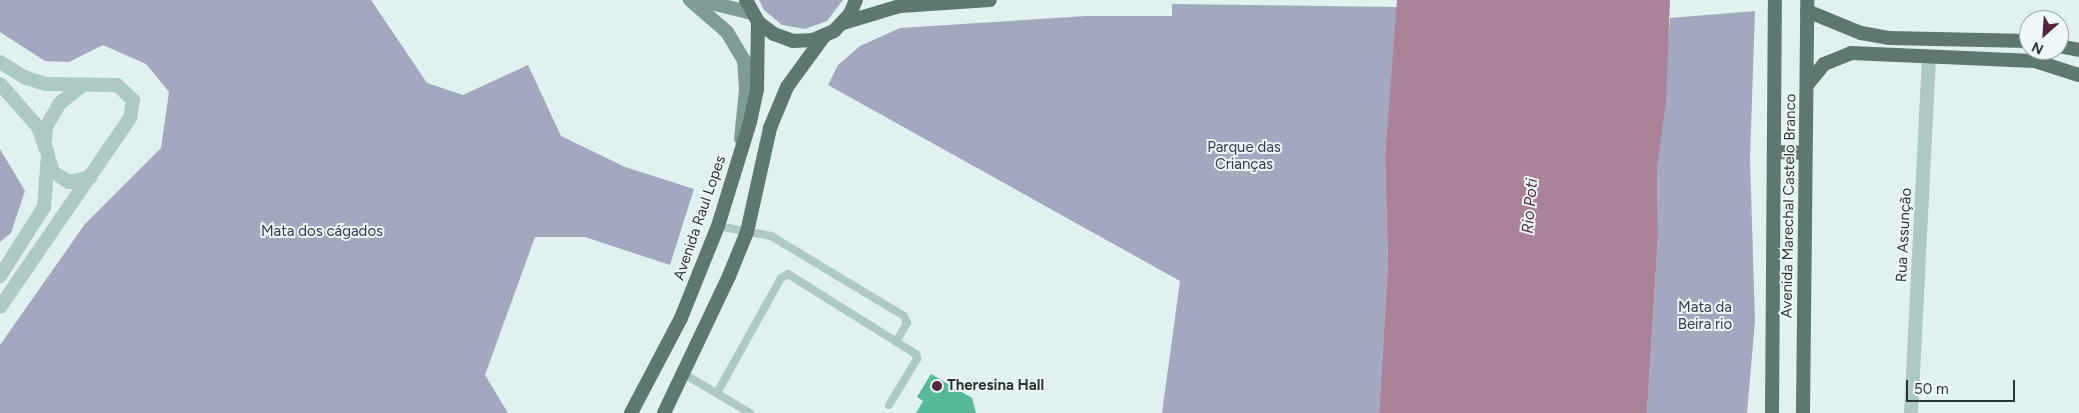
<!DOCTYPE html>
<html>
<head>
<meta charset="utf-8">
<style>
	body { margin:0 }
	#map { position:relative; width:2079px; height:413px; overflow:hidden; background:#e1f1f0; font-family:Figtree,sans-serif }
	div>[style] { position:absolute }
	.green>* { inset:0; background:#a2a9be }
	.water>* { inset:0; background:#ab8298 }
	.building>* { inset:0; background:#56b998 }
	.service>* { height:8px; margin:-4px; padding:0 4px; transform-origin:4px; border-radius:4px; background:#adc8c5 }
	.minor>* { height:14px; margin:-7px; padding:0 7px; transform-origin:7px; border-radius:7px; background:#adc8c5 }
	.secondary>* { height:14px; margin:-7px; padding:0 7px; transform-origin:7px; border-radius:7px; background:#7f9b95 }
	.primary>* { height:14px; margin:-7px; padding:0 7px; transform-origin:7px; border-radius:7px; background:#5e7771 }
	.dots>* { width:14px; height:14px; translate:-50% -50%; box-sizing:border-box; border:2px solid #edf9f8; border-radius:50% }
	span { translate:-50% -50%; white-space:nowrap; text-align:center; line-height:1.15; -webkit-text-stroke:4px #edf9f8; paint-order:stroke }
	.park-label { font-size:15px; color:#323853 }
	.street-label { font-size:15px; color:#2b3734 }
	.poi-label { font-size:15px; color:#2b3734; font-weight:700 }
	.left { translate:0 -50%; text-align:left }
	.water-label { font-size:16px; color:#54253d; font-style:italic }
	.north { position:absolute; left:2019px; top:10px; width:50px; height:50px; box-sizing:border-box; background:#edf9f8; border:1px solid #9fabaa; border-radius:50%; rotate:206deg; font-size:14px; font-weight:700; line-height:20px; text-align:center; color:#2b3734 }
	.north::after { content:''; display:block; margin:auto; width:18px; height:22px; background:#54253d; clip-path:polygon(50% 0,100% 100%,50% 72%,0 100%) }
	.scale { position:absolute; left:1906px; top:380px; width:109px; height:22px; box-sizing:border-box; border:2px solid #2b3734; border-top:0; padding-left:6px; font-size:15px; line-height:18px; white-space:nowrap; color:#2b3734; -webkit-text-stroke:4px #edf9f8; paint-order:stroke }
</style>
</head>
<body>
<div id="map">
	<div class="green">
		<div style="clip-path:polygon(0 0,371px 0,427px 83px,463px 95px,528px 65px,561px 136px,625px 167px,694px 189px,670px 265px,585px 237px,535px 237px,485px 375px,508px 413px,0 413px,0 345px,85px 224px,161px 148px,169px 92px,146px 64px,103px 45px,69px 62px,45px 61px,0 32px)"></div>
		<div style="clip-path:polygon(759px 0,843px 0,827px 21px,805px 29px,782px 25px,764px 10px)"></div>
		<div style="clip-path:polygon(1172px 4px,1397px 7px,1385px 155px,1388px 263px,1379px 413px,1162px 413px,1180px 281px,828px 85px,838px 65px,860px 46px,900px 28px,1086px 16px,1172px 16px)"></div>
		<div style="clip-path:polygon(1755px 11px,1750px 158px,1755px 321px,1747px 413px,1647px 413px,1658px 237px,1657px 168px,1670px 18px)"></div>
		<div style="clip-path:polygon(0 149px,25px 191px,11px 233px,0 242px)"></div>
	</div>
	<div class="water">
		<div style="clip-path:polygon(1397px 0,1670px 0,1666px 101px,1657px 168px,1658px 237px,1647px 413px,1379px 413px,1388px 263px,1385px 155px)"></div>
	</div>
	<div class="building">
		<div style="clip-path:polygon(931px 374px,972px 398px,976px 413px,916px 413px,923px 401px,917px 397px)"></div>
	</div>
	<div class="service">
		<div style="left:718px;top:226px;width:54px;rotate:10.7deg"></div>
		<div style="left:771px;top:236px;width:155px;rotate:31deg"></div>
		<div style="left:904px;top:316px;width:8px;rotate:67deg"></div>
		<div style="left:907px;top:323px;width:22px;rotate:120deg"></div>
		<div style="left:684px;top:374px;width:77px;rotate:30.6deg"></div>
		<div style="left:717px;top:393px;width:132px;rotate:-60.9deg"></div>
		<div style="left:781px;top:278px;width:8px;rotate:-30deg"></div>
		<div style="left:788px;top:274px;width:151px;rotate:32deg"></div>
		<div style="left:916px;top:354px;width:5px;rotate:79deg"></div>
		<div style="left:917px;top:359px;width:54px;rotate:121.3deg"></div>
	</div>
	<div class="minor">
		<div style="left:0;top:62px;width:28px;rotate:32deg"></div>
		<div style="left:24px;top:77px;width:23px;rotate:18deg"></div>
		<div style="left:46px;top:84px;width:71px;rotate:0.8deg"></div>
		<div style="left:117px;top:85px;width:22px;rotate:43deg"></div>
		<div style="left:133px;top:100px;width:18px;rotate:99deg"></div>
		<div style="left:130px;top:118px;width:229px;rotate:124.5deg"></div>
		<div style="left:0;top:84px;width:57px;rotate:48.5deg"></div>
		<div style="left:38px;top:127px;width:30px;rotate:70deg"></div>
		<div style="left:48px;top:155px;width:52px;rotate:94.4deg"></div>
		<div style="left:44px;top:207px;width:82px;rotate:122.5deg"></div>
		<div style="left:45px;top:140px;width:13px;rotate:-86deg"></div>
		<div style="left:46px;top:127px;width:28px;rotate:-60deg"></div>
		<div style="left:60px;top:103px;width:28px;rotate:-38deg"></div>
		<div style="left:49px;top:159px;width:14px;rotate:73deg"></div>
		<div style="left:53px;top:172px;width:19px;rotate:32deg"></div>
		<div style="left:69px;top:182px;width:22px;rotate:-13deg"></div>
		<div style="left:1911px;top:413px;width:355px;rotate:-87.1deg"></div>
	</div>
	<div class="secondary">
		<div style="left:690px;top:0;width:49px;rotate:40.9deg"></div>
		<div style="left:727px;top:32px;width:33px;rotate:59deg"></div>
		<div style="left:744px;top:60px;width:30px;rotate:86deg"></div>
		<div style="left:746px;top:90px;width:49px;rotate:95.8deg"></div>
		<div style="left:699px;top:0;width:55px;rotate:13.8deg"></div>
	</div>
	<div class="primary">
		<div style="left:746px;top:0;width:25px;rotate:61deg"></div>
		<div style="left:758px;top:22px;width:20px;rotate:37deg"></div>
		<div style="left:774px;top:34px;width:20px;rotate:20deg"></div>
		<div style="left:793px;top:41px;width:20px;rotate:-3deg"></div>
		<div style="left:813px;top:40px;width:23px;rotate:-23deg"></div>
		<div style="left:834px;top:31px;width:23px;rotate:-47deg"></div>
		<div style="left:850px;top:14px;width:15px;rotate:-67deg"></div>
		<div style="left:1807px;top:11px;width:58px;rotate:22.2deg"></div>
		<div style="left:1861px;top:33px;width:28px;rotate:10deg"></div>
		<div style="left:1889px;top:38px;width:140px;rotate:1.2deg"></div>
		<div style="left:843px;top:23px;width:59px;rotate:-16.6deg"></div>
		<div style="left:900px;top:6px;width:90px;rotate:-3.8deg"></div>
		<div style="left:2059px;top:46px;width:20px;rotate:11deg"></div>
		<div style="left:1807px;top:85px;width:27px;rotate:-51deg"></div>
		<div style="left:1824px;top:64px;width:29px;rotate:-22deg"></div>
		<div style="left:1851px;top:53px;width:184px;rotate:2.5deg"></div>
		<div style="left:2035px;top:61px;width:46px;rotate:17.7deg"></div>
		<div style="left:1776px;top:152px;width:29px;rotate:2deg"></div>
		<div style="left:631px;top:413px;width:107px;rotate:-62.2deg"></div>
		<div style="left:681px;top:318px;width:99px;rotate:-68.1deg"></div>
		<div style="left:718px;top:226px;width:109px;rotate:-72.9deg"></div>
		<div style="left:750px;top:122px;width:33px;rotate:-78deg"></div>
		<div style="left:757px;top:90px;width:68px;rotate:-89.2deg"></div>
		<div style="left:664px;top:413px;width:152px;rotate:-64.6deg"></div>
		<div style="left:729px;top:276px;width:48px;rotate:-67.8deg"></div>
		<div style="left:747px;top:232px;width:107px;rotate:-77.5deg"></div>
		<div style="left:770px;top:128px;width:44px;rotate:-67.5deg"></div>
		<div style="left:787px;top:87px;width:63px;rotate:-54deg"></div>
		<div style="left:1772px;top:413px;width:413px;rotate:-89.6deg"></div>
		<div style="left:1803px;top:413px;width:413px;rotate:-89.4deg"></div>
	</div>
	<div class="dots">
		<div style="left:937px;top:386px;background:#54253d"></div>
	</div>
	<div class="park-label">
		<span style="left:1244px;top:156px">Parque das<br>Crianças</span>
		<span style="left:322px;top:232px">Mata dos cágados</span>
		<span style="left:1705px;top:316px">Mata da<br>Beira rio</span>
	</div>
	<div class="street-label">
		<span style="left:1789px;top:206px;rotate:-89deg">Avenida Marechal Castelo Branco</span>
		<span style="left:700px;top:218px;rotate:-71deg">Avenida Raul Lopes</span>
		<span style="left:1904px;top:235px;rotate:-87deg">Rua Assunção</span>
	</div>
	<div class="poi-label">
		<span class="left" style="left:947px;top:386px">Theresina Hall</span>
	</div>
	<div class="water-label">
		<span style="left:1530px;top:206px;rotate:-85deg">Rio Poti</span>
	</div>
	<div class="north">N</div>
	<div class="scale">50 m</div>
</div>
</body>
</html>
